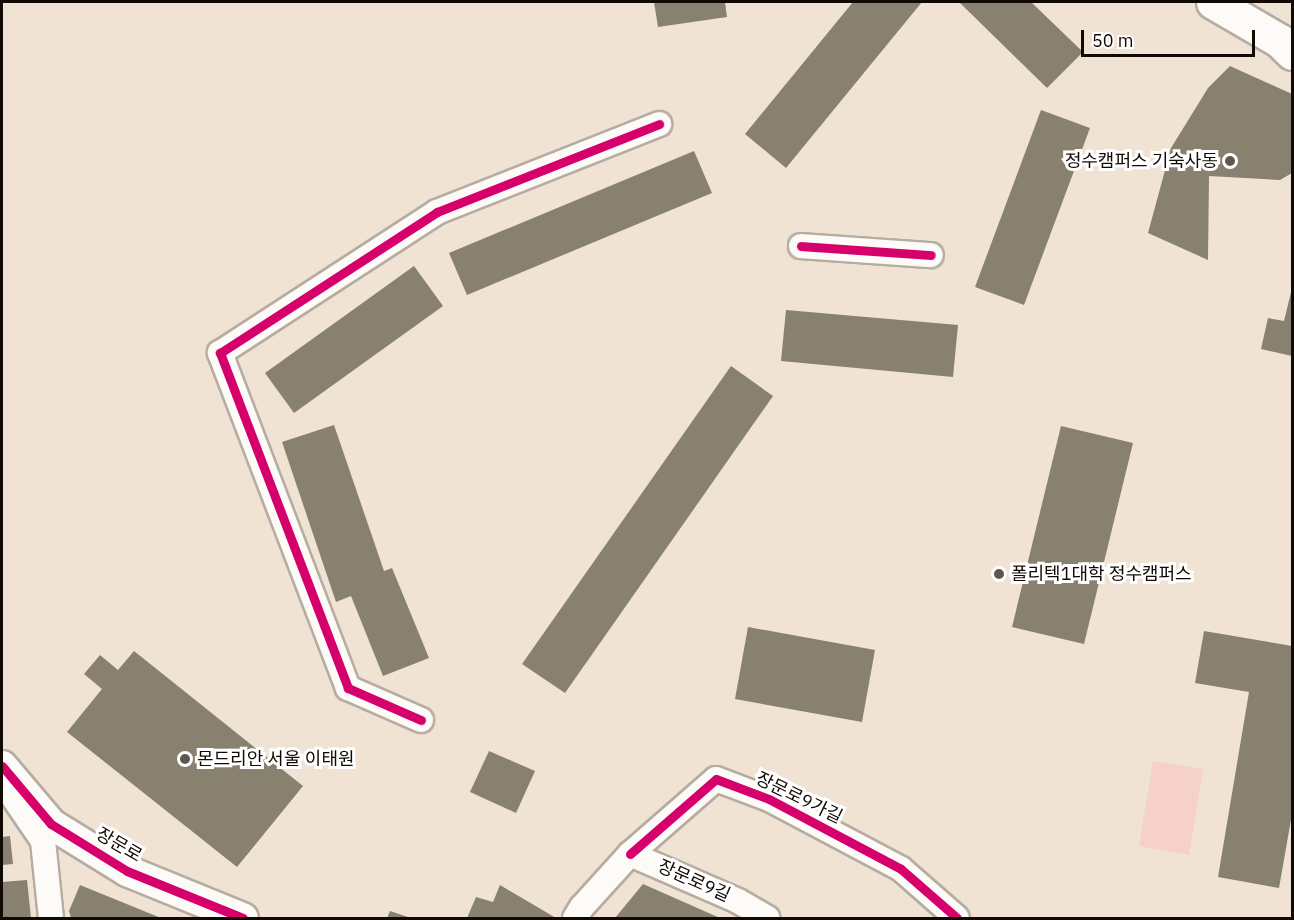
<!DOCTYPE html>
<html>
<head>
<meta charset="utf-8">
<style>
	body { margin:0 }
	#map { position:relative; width:1294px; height:920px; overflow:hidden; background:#f0e3d3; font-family:"IBM Plex Sans","Noto Sans KR",sans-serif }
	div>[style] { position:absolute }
	.green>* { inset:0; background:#f6d0cb }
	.building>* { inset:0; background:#88816f }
	.roads { filter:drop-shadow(2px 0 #b6aca0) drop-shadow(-2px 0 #b6aca0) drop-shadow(0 2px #b6aca0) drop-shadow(0 -2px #b6aca0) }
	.minor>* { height:24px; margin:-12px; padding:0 12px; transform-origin:12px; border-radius:12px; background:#fdfbf8 }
	.tertiary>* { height:30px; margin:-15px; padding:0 15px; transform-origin:15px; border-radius:15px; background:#fdfbf8 }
	.secondary>* { height:33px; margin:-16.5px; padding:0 16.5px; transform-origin:16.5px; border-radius:16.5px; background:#fdfbf8 }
	.cycleway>* { height:9px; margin:-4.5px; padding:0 4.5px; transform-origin:4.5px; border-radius:4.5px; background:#d6006c }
	.dots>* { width:16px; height:16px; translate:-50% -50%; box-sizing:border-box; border:3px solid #fff; border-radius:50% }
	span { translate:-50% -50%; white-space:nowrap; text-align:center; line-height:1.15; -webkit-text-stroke:6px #fff; paint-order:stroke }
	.poi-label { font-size:18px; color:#110a03 }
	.right { translate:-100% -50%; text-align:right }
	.left { translate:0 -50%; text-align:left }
	.street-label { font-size:18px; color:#110a03 }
	.frame { position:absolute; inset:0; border:3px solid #110a03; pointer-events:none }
	.scale { position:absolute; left:1081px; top:30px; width:174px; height:27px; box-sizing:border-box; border:3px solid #110a03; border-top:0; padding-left:8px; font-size:18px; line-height:21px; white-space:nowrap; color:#110a03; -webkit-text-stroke:4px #fff; paint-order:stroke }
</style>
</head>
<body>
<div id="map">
	<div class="green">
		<div style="clip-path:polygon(1153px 761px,1203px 769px,1189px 855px,1139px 846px)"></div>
	</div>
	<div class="building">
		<div style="clip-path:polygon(654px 2px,725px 2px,727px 17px,658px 27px)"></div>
		<div style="clip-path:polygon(853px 2px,922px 2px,786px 168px,745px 134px)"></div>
		<div style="clip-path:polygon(959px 2px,1031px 2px,1083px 52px,1047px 88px)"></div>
		<div style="clip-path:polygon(1230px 66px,1292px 94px,1292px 173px,1280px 180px,1209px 176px,1208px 260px,1148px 233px,1171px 148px,1208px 88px)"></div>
		<div style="clip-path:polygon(1041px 110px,1090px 128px,1024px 305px,975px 287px)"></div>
		<div style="clip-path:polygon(694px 151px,712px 193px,467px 295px,449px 253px)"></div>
		<div style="clip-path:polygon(414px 266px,443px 306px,294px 413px,265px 373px)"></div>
		<div style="clip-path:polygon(1292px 288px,1292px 356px,1261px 349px,1268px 318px,1284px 321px)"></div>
		<div style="clip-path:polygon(786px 310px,958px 325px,953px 377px,781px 361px)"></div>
		<div style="clip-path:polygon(731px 366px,773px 396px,565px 693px,522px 664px)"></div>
		<div style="clip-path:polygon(334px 425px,384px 571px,392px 568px,429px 658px,383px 676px,351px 596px,336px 602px,282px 442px)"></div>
		<div style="clip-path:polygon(1061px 426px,1133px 443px,1084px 644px,1012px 627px)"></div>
		<div style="clip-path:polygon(748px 627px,875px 650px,862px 722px,735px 699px)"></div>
		<div style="clip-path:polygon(1204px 631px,1292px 646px,1292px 814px,1279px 888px,1218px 877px,1249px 692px,1195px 683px)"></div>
		<div style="clip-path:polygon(134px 651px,303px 786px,237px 867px,67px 732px,102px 689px,84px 674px,100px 655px,118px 670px)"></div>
		<div style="clip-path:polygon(489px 751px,535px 771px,516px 813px,470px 792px)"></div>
		<div style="clip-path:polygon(10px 836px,13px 864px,2px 865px,2px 837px)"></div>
		<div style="clip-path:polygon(27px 880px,31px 918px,2px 918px,2px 882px)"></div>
		<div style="clip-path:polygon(643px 884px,720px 918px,615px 918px)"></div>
		<div style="clip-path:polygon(80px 885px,161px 918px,71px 918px,69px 911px)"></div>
		<div style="clip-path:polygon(500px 885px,556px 918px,467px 918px,476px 897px,493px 902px)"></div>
		<div style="clip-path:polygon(390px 911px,411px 918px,387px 918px)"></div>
	</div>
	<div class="roads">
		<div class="minor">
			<div style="left:801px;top:246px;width:130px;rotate:4deg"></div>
			<div style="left:421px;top:720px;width:80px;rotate:-156.3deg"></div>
			<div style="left:348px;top:688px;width:359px;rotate:-110.9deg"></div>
			<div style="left:220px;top:353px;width:259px;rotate:-33deg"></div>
			<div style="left:437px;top:212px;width:239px;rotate:-21.6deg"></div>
			<div style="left:13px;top:797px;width:53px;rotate:55.7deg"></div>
			<div style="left:43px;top:841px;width:77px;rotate:84.1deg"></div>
			<div style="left:630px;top:854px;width:114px;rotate:-41.1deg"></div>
			<div style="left:716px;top:779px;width:57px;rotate:20.7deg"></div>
			<div style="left:769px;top:799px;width:149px;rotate:27.9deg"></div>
			<div style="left:901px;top:869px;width:74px;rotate:41.2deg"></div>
			<div style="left:575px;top:918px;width:13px;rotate:-58deg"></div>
			<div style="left:582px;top:907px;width:72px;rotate:-47.8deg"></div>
			<div style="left:630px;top:854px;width:118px;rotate:23.5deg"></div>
			<div style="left:738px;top:901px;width:34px;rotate:30deg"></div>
		</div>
		<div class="tertiary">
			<div style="left:2px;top:766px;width:76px;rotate:49.8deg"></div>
			<div style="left:51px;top:824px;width:89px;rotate:31.7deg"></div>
			<div style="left:127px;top:871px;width:125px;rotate:22.1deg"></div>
		</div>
		<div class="secondary">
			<div style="left:1213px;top:2px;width:78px;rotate:30.2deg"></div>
			<div style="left:1280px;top:41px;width:17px;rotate:45deg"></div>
		</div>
	</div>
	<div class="cycleway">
		<div style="left:801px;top:246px;width:130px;rotate:4deg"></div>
		<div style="left:421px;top:720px;width:80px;rotate:-156.3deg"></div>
		<div style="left:348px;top:688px;width:359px;rotate:-110.9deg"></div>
		<div style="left:220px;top:353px;width:259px;rotate:-33deg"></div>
		<div style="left:437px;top:212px;width:239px;rotate:-21.6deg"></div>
		<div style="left:2px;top:766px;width:76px;rotate:49.8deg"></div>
		<div style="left:51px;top:824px;width:89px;rotate:31.7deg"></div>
		<div style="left:127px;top:871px;width:125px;rotate:22.1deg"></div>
		<div style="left:630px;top:854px;width:114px;rotate:-41.1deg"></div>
		<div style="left:716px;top:779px;width:57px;rotate:20.7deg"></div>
		<div style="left:769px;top:799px;width:149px;rotate:27.9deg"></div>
		<div style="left:901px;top:869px;width:74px;rotate:41.2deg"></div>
	</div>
	<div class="dots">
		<div style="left:1230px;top:161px;background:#5f564c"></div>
		<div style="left:999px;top:574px;background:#5f564c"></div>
		<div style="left:185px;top:759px;background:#5f564c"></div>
	</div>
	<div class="poi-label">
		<span class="right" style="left:1218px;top:161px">정수캠퍼스 기숙사동</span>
		<span class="left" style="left:1011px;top:574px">폴리텍1대학 정수캠퍼스</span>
		<span class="left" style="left:197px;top:759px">몬드리안 서울 이태원</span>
	</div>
	<div class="street-label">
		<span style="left:799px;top:798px;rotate:26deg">장문로9가길</span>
		<span style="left:119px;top:845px;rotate:30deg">장문로</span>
		<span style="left:694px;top:881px;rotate:24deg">장문로9길</span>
	</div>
	<div class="frame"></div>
	<div class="scale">50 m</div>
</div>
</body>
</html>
